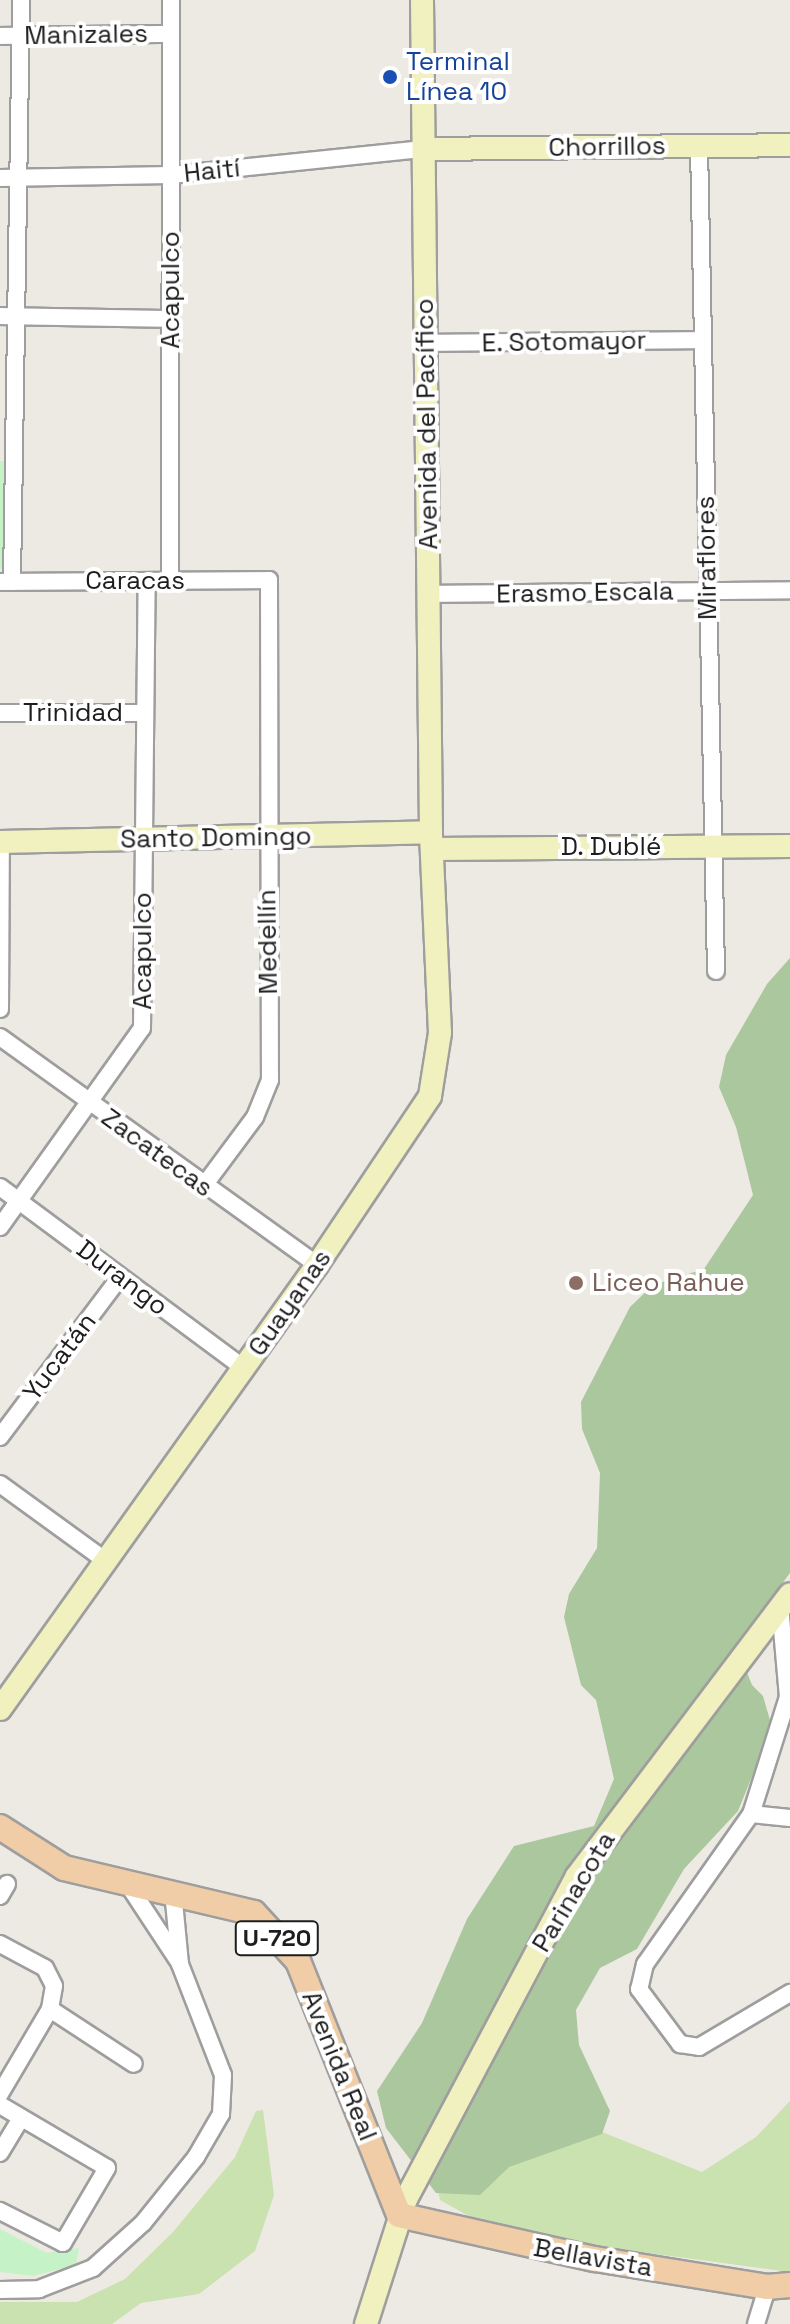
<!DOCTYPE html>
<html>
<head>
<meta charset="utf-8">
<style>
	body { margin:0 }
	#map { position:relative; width:790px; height:2324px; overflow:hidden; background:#edeae4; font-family:"Space Grotesk",sans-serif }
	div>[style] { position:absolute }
	.grass>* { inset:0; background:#cae1b0 }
	.forest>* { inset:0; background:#abc79e }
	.park>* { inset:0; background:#c6f2c8 }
	.roads { filter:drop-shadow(2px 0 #9e9e9e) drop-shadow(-2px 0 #9e9e9e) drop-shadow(0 2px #9e9e9e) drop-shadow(0 -2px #9e9e9e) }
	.street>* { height:16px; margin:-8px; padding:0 8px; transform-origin:8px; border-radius:8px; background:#fff }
	.secondary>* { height:22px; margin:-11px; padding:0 11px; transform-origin:11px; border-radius:11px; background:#f0f1be }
	.primary>* { height:24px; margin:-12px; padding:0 12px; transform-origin:12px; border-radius:12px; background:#f0cda6 }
	.dots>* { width:22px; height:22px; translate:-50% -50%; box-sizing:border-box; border:4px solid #fff; border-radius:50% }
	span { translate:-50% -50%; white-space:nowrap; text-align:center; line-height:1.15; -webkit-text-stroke:8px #fff; paint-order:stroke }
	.shield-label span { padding:2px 6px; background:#fff; border:2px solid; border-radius:6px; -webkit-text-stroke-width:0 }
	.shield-label { font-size:24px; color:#1d1d1d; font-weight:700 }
	.street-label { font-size:26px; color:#1d1d1d }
	.transit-label { font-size:26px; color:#164399 }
	.left { translate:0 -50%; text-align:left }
	.education-label { font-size:26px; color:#785e54 }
</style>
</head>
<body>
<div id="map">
	<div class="grass">
		<div style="clip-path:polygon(790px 2101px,790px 2272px,499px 2233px,440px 2200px,437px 2186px,587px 2126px,702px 2172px,756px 2137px)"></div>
		<div style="clip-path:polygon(263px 2110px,274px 2195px,255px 2251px,199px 2294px,141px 2303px,112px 2324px,0 2324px,0 2302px,77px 2302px,125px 2279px,173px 2232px,235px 2157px,256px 2111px)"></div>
	</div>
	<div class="forest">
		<div style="clip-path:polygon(790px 958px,790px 1573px,736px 1645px,752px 1685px,763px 1696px,772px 1727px,738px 1811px,684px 1869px,637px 1949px,600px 1968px,576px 2010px,579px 2045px,610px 2111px,602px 2134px,509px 2167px,480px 2195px,436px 2193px,386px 2128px,377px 2091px,422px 2023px,467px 1919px,514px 1846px,594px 1826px,614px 1779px,596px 1700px,581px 1685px,564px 1617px,569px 1594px,597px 1548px,600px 1473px,582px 1429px,581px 1402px,630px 1307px,653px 1285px,704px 1269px,753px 1195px,736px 1127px,719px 1087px,726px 1055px,767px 984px)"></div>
	</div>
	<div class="park">
		<div style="clip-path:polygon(0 461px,8px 461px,8px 569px,0 569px)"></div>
		<div style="clip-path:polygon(0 2229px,47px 2253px,79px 2248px,76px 2265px,33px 2276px,0 2272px)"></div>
	</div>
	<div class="roads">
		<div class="street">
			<div style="left:0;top:36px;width:171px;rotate:-0.7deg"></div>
			<div style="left:699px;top:146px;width:825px;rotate:88.82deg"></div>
			<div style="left:0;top:178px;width:171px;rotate:-1deg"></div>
			<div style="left:171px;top:175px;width:254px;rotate:-5.9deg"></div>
			<div style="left:0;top:316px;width:171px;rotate:1deg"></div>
			<div style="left:426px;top:343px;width:276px;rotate:-0.6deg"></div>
			<div style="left:170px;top:581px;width:581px;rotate:-89.9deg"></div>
			<div style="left:0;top:582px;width:269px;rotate:-0.4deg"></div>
			<div style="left:269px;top:580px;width:500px;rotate:89.89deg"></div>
			<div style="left:270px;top:1080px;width:40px;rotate:112deg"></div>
			<div style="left:255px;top:1117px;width:87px;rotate:126.6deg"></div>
			<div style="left:12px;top:582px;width:582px;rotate:-89.11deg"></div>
			<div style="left:429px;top:594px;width:361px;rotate:-0.6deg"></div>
			<div style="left:0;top:713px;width:145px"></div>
			<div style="left:0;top:1009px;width:167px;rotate:-89.7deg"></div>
			<div style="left:0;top:1037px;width:390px;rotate:35.7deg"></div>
			<div style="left:0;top:1187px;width:304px;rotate:36.6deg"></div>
			<div style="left:0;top:1227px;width:244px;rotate:-54.5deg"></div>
			<div style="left:142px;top:1028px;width:447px;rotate:-89.4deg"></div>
			<div style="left:0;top:1437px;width:200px;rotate:-53.1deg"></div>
			<div style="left:0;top:1484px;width:131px;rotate:36deg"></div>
			<div style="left:780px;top:1606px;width:91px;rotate:85deg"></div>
			<div style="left:788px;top:1697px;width:123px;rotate:107.5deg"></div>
			<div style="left:751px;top:1814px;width:184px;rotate:125.2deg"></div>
			<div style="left:645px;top:1964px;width:26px;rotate:103deg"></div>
			<div style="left:639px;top:1989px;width:69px;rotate:53.3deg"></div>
			<div style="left:680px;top:2044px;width:19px;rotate:9deg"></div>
			<div style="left:699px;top:2047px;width:106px;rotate:-30.7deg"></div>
			<div style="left:751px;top:1814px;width:39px;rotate:6deg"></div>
			<div style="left:127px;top:1883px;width:95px;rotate:56.6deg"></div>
			<div style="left:0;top:1896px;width:14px;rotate:-60deg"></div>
			<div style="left:0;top:1944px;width:51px;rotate:28.1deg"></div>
			<div style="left:45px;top:1968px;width:20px;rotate:63deg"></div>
			<div style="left:54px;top:1986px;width:23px;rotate:100deg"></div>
			<div style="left:50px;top:2009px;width:99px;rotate:120.5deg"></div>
			<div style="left:50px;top:2009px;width:100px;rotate:33.2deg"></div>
			<div style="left:0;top:2105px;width:124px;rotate:30.5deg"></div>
			<div style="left:107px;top:2168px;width:87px;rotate:120.4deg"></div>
			<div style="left:63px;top:2243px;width:71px;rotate:-153.1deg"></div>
			<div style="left:0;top:2153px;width:41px;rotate:-59deg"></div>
			<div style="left:0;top:2290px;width:39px;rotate:-1deg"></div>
			<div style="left:39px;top:2289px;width:58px;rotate:-21.3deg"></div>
			<div style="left:93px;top:2268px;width:67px;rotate:-42deg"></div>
			<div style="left:143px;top:2223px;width:85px;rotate:-51.2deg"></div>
			<div style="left:196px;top:2157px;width:50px;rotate:-59.8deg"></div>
			<div style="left:221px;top:2114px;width:39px;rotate:-87deg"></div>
			<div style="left:223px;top:2075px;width:119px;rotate:-111.2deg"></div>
			<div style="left:180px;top:1964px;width:73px;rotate:-95.5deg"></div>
			<div style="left:756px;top:2324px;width:39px;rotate:-73deg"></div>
		</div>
		<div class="secondary">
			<div style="left:424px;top:149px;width:366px;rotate:-0.6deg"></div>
			<div style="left:0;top:842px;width:431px;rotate:-1.3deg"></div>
			<div style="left:432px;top:849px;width:358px;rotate:-0.5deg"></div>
			<div style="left:0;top:1709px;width:546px;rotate:-54.47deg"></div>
			<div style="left:317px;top:1265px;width:203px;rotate:-56.2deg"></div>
			<div style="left:430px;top:1096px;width:64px;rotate:-81deg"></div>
			<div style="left:440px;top:1033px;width:201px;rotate:-92.6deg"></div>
			<div style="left:431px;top:832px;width:832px;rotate:-90.62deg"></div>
			<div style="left:366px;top:2324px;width:131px;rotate:-72.3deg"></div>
			<div style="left:406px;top:2199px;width:365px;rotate:-62.1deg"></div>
			<div style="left:577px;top:1876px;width:353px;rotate:-52.9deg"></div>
		</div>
		<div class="primary">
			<div style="left:0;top:1827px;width:76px;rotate:32.6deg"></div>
			<div style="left:64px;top:1868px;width:195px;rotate:13.3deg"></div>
			<div style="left:254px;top:1913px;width:65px;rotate:47.5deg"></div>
			<div style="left:298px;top:1961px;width:273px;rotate:68.3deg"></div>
			<div style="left:399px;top:2215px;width:201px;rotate:12.7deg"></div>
			<div style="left:595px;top:2259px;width:174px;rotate:9.2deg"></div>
			<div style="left:767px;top:2287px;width:23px;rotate:-5deg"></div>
		</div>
	</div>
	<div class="dots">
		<div style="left:390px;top:77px;background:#1a4fb4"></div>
		<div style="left:576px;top:1283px;background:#8d6e63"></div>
	</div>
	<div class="shield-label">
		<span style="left:277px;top:1938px">U-720</span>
	</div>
	<div class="street-label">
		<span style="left:86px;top:35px;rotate:-1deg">Manizales</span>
		<span style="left:607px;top:147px;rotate:-1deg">Chorrillos</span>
		<span style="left:212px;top:171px;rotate:-6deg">Haití</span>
		<span style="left:171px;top:290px;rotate:-90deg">Acapulco</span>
		<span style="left:564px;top:342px;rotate:-1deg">E. Sotomayor</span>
		<span style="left:427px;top:424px;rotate:-91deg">Avenida del Pacífico</span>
		<span style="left:707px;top:558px;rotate:-91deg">Miraflores</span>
		<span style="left:135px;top:581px">Caracas</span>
		<span style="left:585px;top:593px;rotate:-1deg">Erasmo Escala</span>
		<span style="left:73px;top:713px">Trinidad</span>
		<span style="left:216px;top:838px;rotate:-1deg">Santo Domingo</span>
		<span style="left:611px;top:847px">D. Dublé</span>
		<span style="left:268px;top:942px;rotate:-91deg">Medellín</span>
		<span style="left:143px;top:951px;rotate:-90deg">Acapulco</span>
		<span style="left:157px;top:1153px;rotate:36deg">Zacatecas</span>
		<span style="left:122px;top:1278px;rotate:37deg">Durango</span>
		<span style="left:290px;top:1303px;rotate:-55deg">Guayanas</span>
		<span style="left:60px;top:1357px;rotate:-53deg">Yucatán</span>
		<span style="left:574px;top:1892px;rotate:-59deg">Parinacota</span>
		<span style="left:339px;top:2066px;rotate:68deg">Avenida Real</span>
		<span style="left:593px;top:2258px;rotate:10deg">Bellavista</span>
	</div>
	<div class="transit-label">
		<span class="left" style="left:406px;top:77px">Terminal<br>Línea 10</span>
	</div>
	<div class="education-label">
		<span class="left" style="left:592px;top:1283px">Liceo Rahue</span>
	</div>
</div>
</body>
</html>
